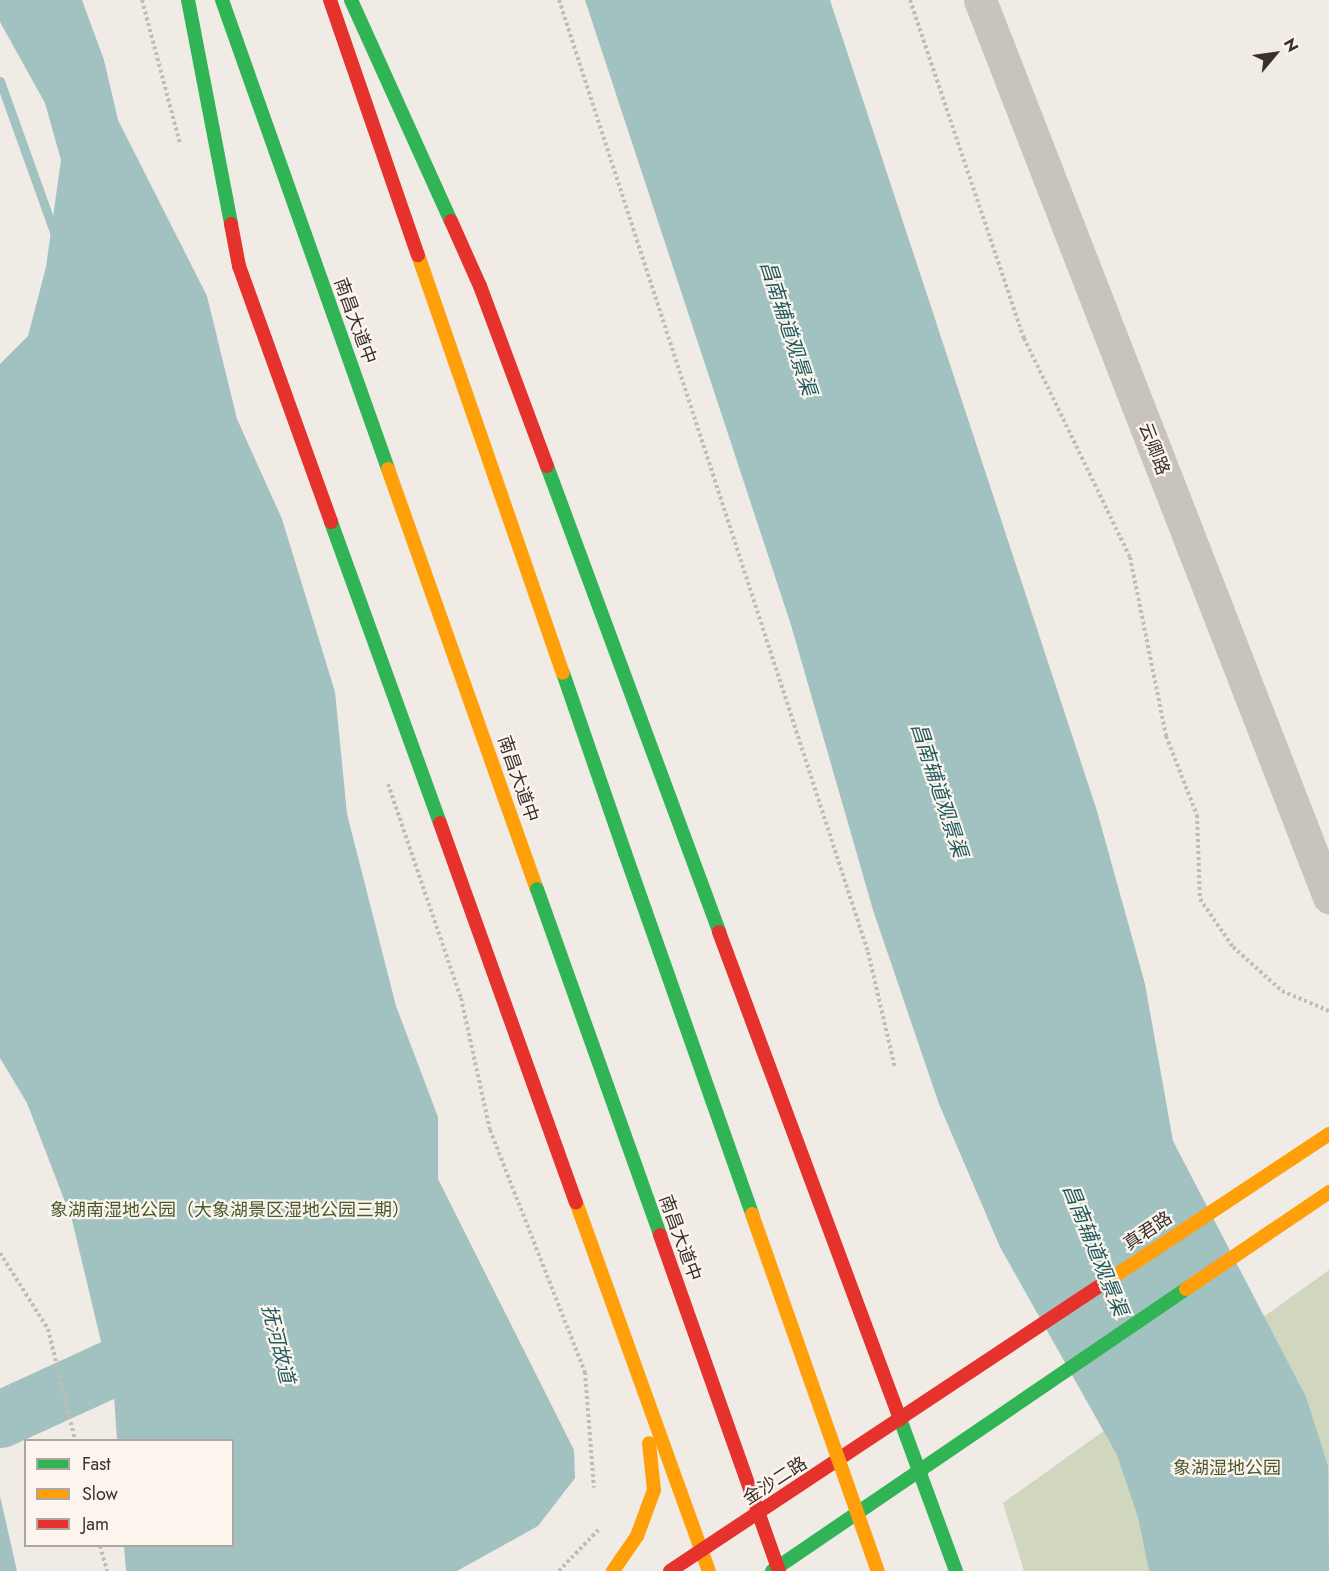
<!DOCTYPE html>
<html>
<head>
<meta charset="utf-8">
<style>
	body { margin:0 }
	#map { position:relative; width:1329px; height:1571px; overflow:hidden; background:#f0ebe5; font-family:Jost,"Noto Sans SC",sans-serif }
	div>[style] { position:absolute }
	.green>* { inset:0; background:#d1d6bf }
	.water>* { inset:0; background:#a1c2c1 }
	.stream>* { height:9px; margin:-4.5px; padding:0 4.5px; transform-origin:4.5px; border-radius:4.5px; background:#a1c2c1 }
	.river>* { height:57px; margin:-28.5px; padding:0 28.5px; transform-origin:28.5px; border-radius:28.5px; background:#a1c2c1 }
	.path>* { height:4px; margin-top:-2px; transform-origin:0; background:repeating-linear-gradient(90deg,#c2bbb6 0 3px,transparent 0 6px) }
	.street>* { height:33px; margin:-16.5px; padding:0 16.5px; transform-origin:16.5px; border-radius:16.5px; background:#c9c3be }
	.fast>* { height:14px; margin:-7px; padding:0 7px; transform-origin:7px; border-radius:7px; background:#30b455 }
	.slow>* { height:14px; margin:-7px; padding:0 7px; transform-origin:7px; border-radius:7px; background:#ff9f0a }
	.jam>* { height:14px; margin:-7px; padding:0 7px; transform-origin:7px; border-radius:7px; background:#e5322d }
	.fast-bridge>* { height:14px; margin:-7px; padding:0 7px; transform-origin:7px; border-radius:7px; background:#30b455 }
	.slow-bridge>* { height:14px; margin:-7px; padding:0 7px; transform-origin:7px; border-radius:7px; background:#ff9f0a }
	.jam-bridge>* { height:14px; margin:-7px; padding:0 7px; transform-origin:7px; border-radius:7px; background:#e5322d }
	span { translate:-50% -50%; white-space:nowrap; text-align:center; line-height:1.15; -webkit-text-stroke:4.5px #fbf5ee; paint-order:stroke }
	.street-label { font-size:18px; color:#3b302b }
	.park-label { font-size:18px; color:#4a5a2e }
	.water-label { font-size:20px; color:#1f5a5e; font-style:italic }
	.legend { position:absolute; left:24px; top:1439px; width:210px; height:108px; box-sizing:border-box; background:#fbf5ee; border:2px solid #aea6a0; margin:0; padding:8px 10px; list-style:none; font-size:18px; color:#3b302b }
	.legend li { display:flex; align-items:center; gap:12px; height:30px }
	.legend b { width:30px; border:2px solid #aea6a0 }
	.north { position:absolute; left:1245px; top:24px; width:60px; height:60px; -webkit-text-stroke:4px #fbf5ee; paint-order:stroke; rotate:61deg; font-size:16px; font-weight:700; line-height:24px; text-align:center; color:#3b302b }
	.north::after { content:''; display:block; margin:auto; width:21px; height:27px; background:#3b302b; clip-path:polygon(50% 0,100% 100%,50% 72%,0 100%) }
</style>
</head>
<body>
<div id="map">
	<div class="green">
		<div style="clip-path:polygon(1329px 1270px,1329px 1571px,1024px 1571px,1003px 1503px)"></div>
	</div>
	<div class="water">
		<div style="clip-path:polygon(0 0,82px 0,104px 60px,118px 120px,207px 296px,237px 419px,282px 519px,335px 692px,347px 814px,396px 1006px,438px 1117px,438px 1179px,574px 1450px,575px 1478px,538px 1526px,457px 1571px,126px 1571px,124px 1546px,232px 1546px,232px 1440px,117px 1440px,114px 1396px,72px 1220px,27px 1103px,0 1058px,0 364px,28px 336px,46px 267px,61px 160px,45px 103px,0 22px)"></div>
		<div style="clip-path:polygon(585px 0,830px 0,1097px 811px,1145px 984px,1173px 1141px,1306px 1397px,1328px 1466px,1329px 1571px,1149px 1571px,1138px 1517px,1117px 1455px,1000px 1247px,939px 1104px,873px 910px,791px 625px)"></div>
		<div style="clip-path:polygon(0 1496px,17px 1571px,0 1571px)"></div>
	</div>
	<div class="stream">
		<div style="left:0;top:81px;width:166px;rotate:70.3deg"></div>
	</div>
	<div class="river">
		<div style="left:0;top:1419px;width:197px;rotate:-24.6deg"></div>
	</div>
	<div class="path">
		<div style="left:142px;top:0;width:149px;rotate:75.2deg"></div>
		<div style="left:559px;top:0;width:1001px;rotate:72.02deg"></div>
		<div style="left:868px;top:952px;width:119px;rotate:76.9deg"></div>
		<div style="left:910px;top:0;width:357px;rotate:71.4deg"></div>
		<div style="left:1024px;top:338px;width:243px;rotate:64.2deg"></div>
		<div style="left:1130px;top:557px;width:183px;rotate:78.6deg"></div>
		<div style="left:1166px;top:736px;width:85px;rotate:68.6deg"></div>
		<div style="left:1197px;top:815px;width:84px;rotate:88deg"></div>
		<div style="left:1200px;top:899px;width:58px;rotate:55.5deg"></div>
		<div style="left:1233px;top:947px;width:66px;rotate:41.9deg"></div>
		<div style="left:1282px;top:991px;width:51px;rotate:23.1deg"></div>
		<div style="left:388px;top:784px;width:226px;rotate:71.2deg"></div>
		<div style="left:461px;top:998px;width:135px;rotate:77.6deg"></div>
		<div style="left:490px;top:1130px;width:260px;rotate:68.6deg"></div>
		<div style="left:585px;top:1372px;width:116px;rotate:85.6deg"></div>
		<div style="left:0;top:1253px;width:90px;rotate:57.7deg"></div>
		<div style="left:48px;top:1329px;width:114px;rotate:76.3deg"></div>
		<div style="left:100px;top:1546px;width:26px;rotate:74deg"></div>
		<div style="left:559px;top:1571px;width:59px;rotate:-46.4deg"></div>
	</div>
	<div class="street">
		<div style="left:980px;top:0;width:963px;rotate:68.74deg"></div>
	</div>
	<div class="fast">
		<div style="left:188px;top:0;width:228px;rotate:79.1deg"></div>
		<div style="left:222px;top:0;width:498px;rotate:70.5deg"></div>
		<div style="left:351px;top:0;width:243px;rotate:65.7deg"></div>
		<div style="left:547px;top:466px;width:497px;rotate:69.7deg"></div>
		<div style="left:331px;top:522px;width:320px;rotate:70.1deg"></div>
		<div style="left:563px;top:673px;width:190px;rotate:71deg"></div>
		<div style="left:900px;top:1419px;width:162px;rotate:69.8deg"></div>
		<div style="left:772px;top:1571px;width:501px;rotate:-34.26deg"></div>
	</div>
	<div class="slow">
		<div style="left:418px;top:255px;width:442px;rotate:70.9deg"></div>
		<div style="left:388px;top:469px;width:446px;rotate:70.5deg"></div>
		<div style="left:576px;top:1202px;width:392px;rotate:70.2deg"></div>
		<div style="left:1098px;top:1287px;width:277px;rotate:-33.5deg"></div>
		<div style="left:1186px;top:1289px;width:173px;rotate:-34.1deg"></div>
		<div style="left:613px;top:1571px;width:42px;rotate:-55.6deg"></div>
		<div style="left:637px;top:1536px;width:49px;rotate:-69.7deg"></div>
		<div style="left:654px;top:1490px;width:47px;rotate:-96.1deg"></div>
	</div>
	<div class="jam">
		<div style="left:330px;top:0;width:270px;rotate:71deg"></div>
		<div style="left:451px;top:221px;width:71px;rotate:66deg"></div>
		<div style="left:480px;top:286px;width:192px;rotate:69.6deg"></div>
		<div style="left:231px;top:224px;width:43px;rotate:79.2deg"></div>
		<div style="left:239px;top:266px;width:272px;rotate:70.2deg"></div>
		<div style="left:440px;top:823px;width:403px;rotate:70.3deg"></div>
		<div style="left:719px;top:932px;width:520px;rotate:69.61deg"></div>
		<div style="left:670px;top:1571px;width:514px;rotate:-33.57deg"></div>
	</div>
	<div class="fast-bridge">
		<div style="left:625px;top:853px;width:383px;rotate:70.6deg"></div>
		<div style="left:537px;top:889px;width:367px;rotate:70.4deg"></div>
	</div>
	<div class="slow-bridge">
		<div style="left:752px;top:1214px;width:379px;rotate:70.6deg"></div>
	</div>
	<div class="jam-bridge">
		<div style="left:660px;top:1235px;width:356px;rotate:70.5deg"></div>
	</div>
	<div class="street-label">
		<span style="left:355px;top:321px;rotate:70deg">南昌大道中</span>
		<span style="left:1154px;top:449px;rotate:69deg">云卿路</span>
		<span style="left:518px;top:779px;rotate:71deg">南昌大道中</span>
		<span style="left:1148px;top:1231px;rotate:-34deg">真君路</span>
		<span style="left:680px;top:1238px;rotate:70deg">南昌大道中</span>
		<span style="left:775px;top:1481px;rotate:-33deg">金沙二路</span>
	</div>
	<div class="park-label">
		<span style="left:230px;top:1210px">象湖南湿地公园（大象湖景区湿地公园三期）</span>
		<span style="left:1227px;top:1468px">象湖湿地公园</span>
	</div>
	<div class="water-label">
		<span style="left:788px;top:328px;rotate:72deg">昌南辅道观景渠</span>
		<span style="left:939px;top:790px;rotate:72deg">昌南辅道观景渠</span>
		<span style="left:1095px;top:1250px;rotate:68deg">昌南辅道观景渠</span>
		<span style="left:278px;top:1344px;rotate:76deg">抚河故道</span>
	</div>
	<ul class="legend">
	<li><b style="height:8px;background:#30b455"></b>Fast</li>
	<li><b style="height:8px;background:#ff9f0a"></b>Slow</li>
	<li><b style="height:8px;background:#e5322d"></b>Jam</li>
	</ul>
	<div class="north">N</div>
</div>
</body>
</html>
